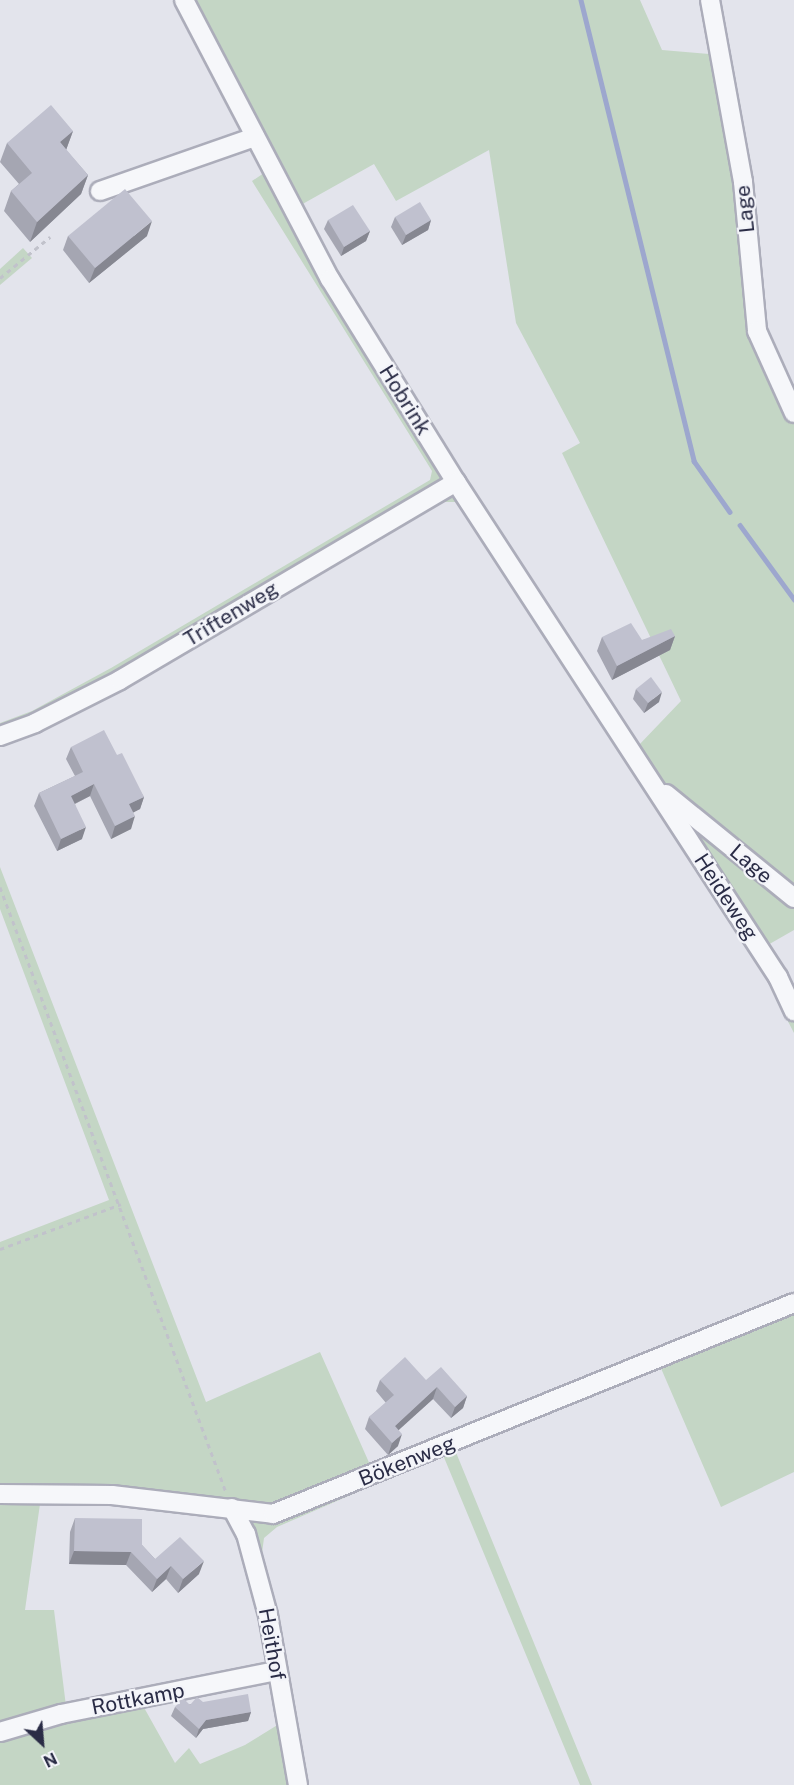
<!DOCTYPE html>
<html>
<head>
<meta charset="utf-8">
<style>
	body { margin:0 }
	#map { position:relative; width:794px; height:1785px; overflow:hidden; background:#e3e4ec; font-family:"Public Sans",sans-serif }
	div>[style] { position:absolute }
	.green>* { inset:0; background:#c4d6c5 }
	.stream>* { height:4.5px; margin:-2.25px; padding:0 2.25px; transform-origin:2.25px; border-radius:2.25px; background:#9da7ce }
	.path>* { height:3px; margin-top:-1.5px; transform-origin:0; background:repeating-linear-gradient(90deg,#c1c2cb 0 4.5px,transparent 0 9px) }
	.roads { filter:drop-shadow(2px 0 #acadba) drop-shadow(-2px 0 #acadba) drop-shadow(0 2px #acadba) drop-shadow(0 -2px #acadba) }
	.minor>* { height:18px; margin:-9px; padding:0 9px; transform-origin:9px; border-radius:9px; background:#f6f7fa }
	.wall>* { inset:0; background:#a5a6b2 }
	.shaded-wall>* { inset:0; background:#868791 }
	.building>* { inset:0; background:#c0c1cf }
	span { translate:-50% -50%; white-space:nowrap; text-align:center; line-height:1.15; -webkit-text-stroke:4.5px #f3f4f9; paint-order:stroke }
	.street-label { font-size:21px; color:#2a2c46 }
	.north { position:absolute; left:12px; top:1713px; width:60px; height:60px; -webkit-text-stroke:4px #f3f4f9; paint-order:stroke; rotate:154deg; font-size:16px; font-weight:700; line-height:24px; text-align:center; color:#2a2c46 }
	.north::after { content:''; display:block; margin:auto; width:21px; height:27px; background:#2a2c46; clip-path:polygon(50% 0,100% 100%,50% 72%,0 100%) }
</style>
</head>
<body>
<div id="map">
	<div class="green">
		<div style="clip-path:polygon(evenodd,179px 0,640px 0,662px 50px,709px 54px,705px 0,751px 181px,766px 329px,794px 398px,794px 930px,766px 946px,794px 991px,794px 1033px,758px 963px,458px 502px,439px 502px,0 743px,0 723px,32px 711px,111px 668px,430px 480px,432px 471px,252px 181px,267px 171px,179px 0,489px 150px,516px 323px,580px 443px,562px 453px,681px 701px,638px 746px,350px 298px,299px 206px,374px 164px,396px 201px,489px 150px)"></div>
		<div style="clip-path:polygon(23px 248px,32px 258px,0 285px,0 269px)"></div>
		<div style="clip-path:polygon(evenodd,0 867px,206px 1402px,320px 1352px,371px 1467px,794px 1295px,794px 1472px,721px 1507px,660px 1366px,455px 1450px,592px 1785px,580px 1785px,443px 1455px,277px 1527px,264px 1538px,262px 1553px,281px 1631px,309px 1785px,0 1785px,0 1242px,109px 1200px,0 909px,0 867px,40px 1504px,114px 1504px,222px 1515px,241px 1537px,271px 1668px,279px 1724px,245px 1745px,200px 1764px,189px 1748px,175px 1763px,142px 1704px,66px 1706px,54px 1610px,25px 1610px,40px 1504px)"></div>
	</div>
	<div class="stream">
		<div style="left:581px;top:0;width:475px;rotate:76.2deg"></div>
		<div style="left:694px;top:461px;width:62px;rotate:54.8deg"></div>
		<div style="left:740px;top:525px;width:92px;rotate:53.9deg"></div>
	</div>
	<div class="path">
		<div style="left:0;top:278px;width:65px;rotate:-39.4deg"></div>
		<div style="left:0;top:887px;width:646px;rotate:69.52deg"></div>
		<div style="left:0;top:1249px;width:129px;rotate:-20.4deg"></div>
	</div>
	<div class="roads">
		<div class="minor">
			<div style="left:184px;top:0;width:315px;rotate:62.4deg"></div>
			<div style="left:330px;top:279px;width:239px;rotate:58.2deg"></div>
			<div style="left:456px;top:482px;width:591px;rotate:56.96deg"></div>
			<div style="left:778px;top:977px;width:38px;rotate:65deg"></div>
			<div style="left:710px;top:0;width:185px;rotate:79.7deg"></div>
			<div style="left:743px;top:182px;width:150px;rotate:84.6deg"></div>
			<div style="left:757px;top:331px;width:90px;rotate:65.7deg"></div>
			<div style="left:100px;top:191px;width:164px;rotate:-19.2deg"></div>
			<div style="left:0;top:736px;width:37px;rotate:-20deg"></div>
			<div style="left:35px;top:723px;width:95px;rotate:-26.8deg"></div>
			<div style="left:120px;top:680px;width:390px;rotate:-30.5deg"></div>
			<div style="left:666px;top:794px;width:165px;rotate:39.1deg"></div>
			<div style="left:0;top:1494px;width:112px;rotate:0.5deg"></div>
			<div style="left:112px;top:1495px;width:162px;rotate:6.7deg"></div>
			<div style="left:273px;top:1514px;width:562px;rotate:-22.05deg"></div>
			<div style="left:232px;top:1508px;width:30px;rotate:62deg"></div>
			<div style="left:246px;top:1534px;width:84px;rotate:74.8deg"></div>
			<div style="left:268px;top:1615px;width:173px;rotate:80deg"></div>
			<div style="left:0;top:1732px;width:64px;rotate:-16.4deg"></div>
			<div style="left:61px;top:1714px;width:220px;rotate:-11.3deg"></div>
		</div>
	</div>
	<div class="wall">
		<div style="clip-path:polygon(73px 131px,66px 150px,88px 175px,81px 194px,30px 242px,4px 211px,11px 191px,19px 184px,0 162px,7px 143px)"></div>
		<div style="clip-path:polygon(395px 217px,431px 220px,428px 230px,402px 245px,391px 227px)"></div>
		<div style="clip-path:polygon(328px 220px,370px 231px,366px 241px,341px 256px,324px 229px)"></div>
		<div style="clip-path:polygon(68px 236px,147px 236px,89px 283px,63px 250px)"></div>
		<div style="clip-path:polygon(675px 636px,670px 650px,612px 680px,597px 651px,602px 637px,642px 640px)"></div>
		<div style="clip-path:polygon(636px 689px,659px 702px,644px 713px,633px 699px)"></div>
		<div style="clip-path:polygon(71px 747px,117px 755px,144px 797px,140px 809px,133px 812px,131px 829px,111px 839px,90px 796px,75px 804px,82px 839px,57px 851px,34px 806px,39px 793px,75px 776px,66px 759px)"></div>
		<div style="clip-path:polygon(380px 1380px,426px 1380px,467px 1396px,463px 1408px,451px 1418px,433px 1399px,398px 1430px,398px 1446px,388px 1455px,365px 1429px,369px 1417px,386px 1403px,376px 1391px)"></div>
		<div style="clip-path:polygon(75px 1518px,142px 1545px,155px 1559px,199px 1574px,178px 1593px,166px 1579px,152px 1592px,126px 1565px,69px 1564px,70px 1532px)"></div>
		<div style="clip-path:polygon(203px 1702px,251px 1712px,248px 1721px,203px 1729px,196px 1738px,171px 1716px,175px 1707px)"></div>
	</div>
	<div class="shaded-wall">
		<div style="clip-path:polygon(73px 131px,66px 150px,60px 142px)"></div>
		<div style="clip-path:polygon(88px 175px,81px 194px,30px 242px,37px 222px)"></div>
		<div style="clip-path:polygon(431px 220px,428px 230px,402px 245px,406px 235px)"></div>
		<div style="clip-path:polygon(152px 221px,147px 236px,89px 283px,95px 268px)"></div>
		<div style="clip-path:polygon(370px 231px,366px 241px,341px 256px,344px 247px)"></div>
		<div style="clip-path:polygon(675px 636px,670px 650px,612px 680px,617px 666px)"></div>
		<div style="clip-path:polygon(662px 692px,659px 702px,644px 713px,648px 703px)"></div>
		<div style="clip-path:polygon(94px 784px,90px 796px,66px 808px,71px 796px)"></div>
		<div style="clip-path:polygon(144px 797px,140px 809px,125px 817px,129px 804px)"></div>
		<div style="clip-path:polygon(135px 816px,131px 829px,111px 839px,115px 826px)"></div>
		<div style="clip-path:polygon(86px 827px,82px 839px,57px 851px,61px 839px)"></div>
		<div style="clip-path:polygon(437px 1387px,433px 1399px,390px 1438px,395px 1426px)"></div>
		<div style="clip-path:polygon(467px 1396px,463px 1408px,451px 1418px,455px 1407px)"></div>
		<div style="clip-path:polygon(402px 1434px,398px 1446px,388px 1455px,392px 1443px)"></div>
		<div style="clip-path:polygon(74px 1551px,131px 1552px,126px 1565px,69px 1564px)"></div>
		<div style="clip-path:polygon(204px 1561px,199px 1574px,178px 1593px,183px 1579px)"></div>
		<div style="clip-path:polygon(171px 1566px,166px 1579px,152px 1592px,157px 1579px)"></div>
		<div style="clip-path:polygon(251px 1712px,248px 1721px,203px 1729px,196px 1738px,199px 1729px,206px 1720px)"></div>
	</div>
	<div class="building">
		<div style="clip-path:polygon(51px 105px,73px 131px,60px 142px,88px 175px,37px 222px,11px 191px,32px 173px,7px 143px)"></div>
		<div style="clip-path:polygon(125px 189px,152px 221px,95px 268px,68px 236px)"></div>
		<div style="clip-path:polygon(420px 202px,431px 220px,406px 235px,395px 217px)"></div>
		<div style="clip-path:polygon(353px 205px,370px 231px,344px 247px,328px 220px)"></div>
		<div style="clip-path:polygon(631px 623px,642px 640px,671px 629px,675px 636px,617px 666px,602px 637px)"></div>
		<div style="clip-path:polygon(651px 677px,662px 692px,648px 703px,636px 689px)"></div>
		<div style="clip-path:polygon(104px 730px,117px 755px,122px 753px,144px 797px,129px 804px,135px 816px,115px 826px,94px 784px,71px 796px,86px 827px,61px 839px,39px 793px,83px 772px,71px 747px)"></div>
		<div style="clip-path:polygon(405px 1357px,426px 1380px,441px 1367px,467px 1396px,455px 1407px,437px 1387px,395px 1426px,402px 1434px,392px 1443px,369px 1417px,394px 1395px,380px 1380px)"></div>
		<div style="clip-path:polygon(75px 1518px,142px 1519px,142px 1545px,155px 1559px,180px 1537px,204px 1561px,183px 1579px,171px 1566px,157px 1579px,131px 1552px,74px 1551px)"></div>
		<div style="clip-path:polygon(248px 1694px,251px 1712px,206px 1720px,199px 1729px,175px 1707px,183px 1698px,190px 1705px,197px 1697px,203px 1702px)"></div>
	</div>
	<div class="street-label">
		<span style="left:745px;top:209px;rotate:-96deg">Lage</span>
		<span style="left:405px;top:400px;rotate:58deg">Hobrink</span>
		<span style="left:231px;top:614px;rotate:-31deg">Triftenweg</span>
		<span style="left:751px;top:864px;rotate:40deg">Lage</span>
		<span style="left:726px;top:897px;rotate:57deg">Heideweg</span>
		<span style="left:407px;top:1461px;rotate:-22deg">Bökenweg</span>
		<span style="left:272px;top:1644px;rotate:80deg">Heithof</span>
		<span style="left:138px;top:1699px;rotate:-11deg">Rottkamp</span>
	</div>
	<div class="north">N</div>
</div>
</body>
</html>
